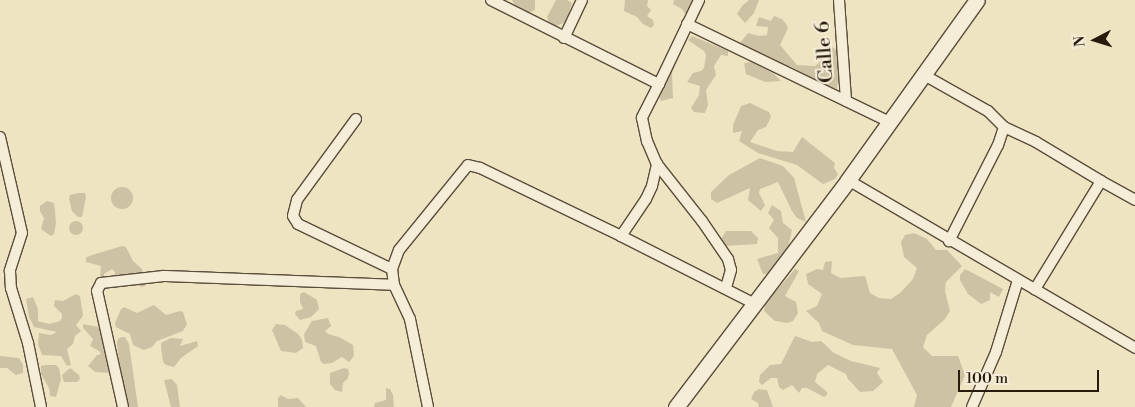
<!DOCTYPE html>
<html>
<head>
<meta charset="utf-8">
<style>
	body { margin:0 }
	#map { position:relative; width:1135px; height:407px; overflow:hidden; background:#efe4c1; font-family:"Libre Bodoni",serif }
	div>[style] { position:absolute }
	.green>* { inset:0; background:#cdc2a3 }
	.round { border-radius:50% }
	.roads { filter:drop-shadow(1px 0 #5a4d3b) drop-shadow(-1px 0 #5a4d3b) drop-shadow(0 1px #5a4d3b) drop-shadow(0 -1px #5a4d3b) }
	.street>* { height:10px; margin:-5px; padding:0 5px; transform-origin:5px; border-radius:5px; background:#f5edd7 }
	.secondary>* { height:15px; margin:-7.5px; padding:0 7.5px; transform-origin:7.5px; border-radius:7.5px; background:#f5edd7 }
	span { translate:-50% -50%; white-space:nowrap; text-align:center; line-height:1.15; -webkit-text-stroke:4px #f5edd7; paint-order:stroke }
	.street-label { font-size:20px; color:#281b0e }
	.north { position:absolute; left:1070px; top:15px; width:50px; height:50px; -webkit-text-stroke:4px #f5edd7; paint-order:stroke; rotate:265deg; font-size:14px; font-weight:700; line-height:20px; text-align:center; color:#281b0e }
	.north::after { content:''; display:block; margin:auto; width:18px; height:22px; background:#281b0e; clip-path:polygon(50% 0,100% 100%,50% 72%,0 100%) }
	.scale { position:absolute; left:958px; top:370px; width:141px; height:22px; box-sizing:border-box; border:2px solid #281b0e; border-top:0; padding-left:6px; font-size:15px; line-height:18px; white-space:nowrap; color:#281b0e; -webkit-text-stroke:4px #f5edd7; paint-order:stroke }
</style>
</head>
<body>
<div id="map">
	<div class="green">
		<div style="clip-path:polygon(512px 0,535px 0,535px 10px,526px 14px,518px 12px)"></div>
		<div style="clip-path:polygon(556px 0,567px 0,572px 3px,566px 22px,551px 28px,547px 17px)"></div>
		<div style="clip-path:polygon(625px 0,648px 0,647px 6px,651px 10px,647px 16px,653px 20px,654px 25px,651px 28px,643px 24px,637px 17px,624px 11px)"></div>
		<div style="clip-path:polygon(674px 0,692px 0,692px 6px,685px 14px,682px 9px,673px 4px)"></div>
		<div style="clip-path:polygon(759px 0,754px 13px,745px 23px,737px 14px,742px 6px,749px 0)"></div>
		<div style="clip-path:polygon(774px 16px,782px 19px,786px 24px,788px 28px,780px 45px,797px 65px,815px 66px,820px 62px,823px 53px,833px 47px,840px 55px,837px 89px,820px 83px,790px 66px,786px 77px,779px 72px,773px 59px,758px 59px,741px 50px,740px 43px,748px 33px,759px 36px,767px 35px,768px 27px,756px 26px,759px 17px,771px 21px)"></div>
		<div style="clip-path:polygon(692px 36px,728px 51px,728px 56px,721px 55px,714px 66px,716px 75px,706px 90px,708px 105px,705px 113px,694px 112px,691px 108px,699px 95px,700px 86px,687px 82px,693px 73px,701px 71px,704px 68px,706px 55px,704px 51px,688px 40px)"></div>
		<div style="clip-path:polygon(683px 45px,672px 73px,673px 98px,661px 101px,659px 97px,667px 81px,674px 46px)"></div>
		<div style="clip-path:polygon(751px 62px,773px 73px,781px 81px,765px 82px,746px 74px,744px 63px)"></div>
		<div style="clip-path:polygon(750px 103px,769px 112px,771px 117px,766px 127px,758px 130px,750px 142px,777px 151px,793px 152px,802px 137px,835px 163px,834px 168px,838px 174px,835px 179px,823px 184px,797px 165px,758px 153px,739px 141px,742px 131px,733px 133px,733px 125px,741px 106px)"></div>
		<div style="clip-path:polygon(760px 158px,783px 166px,794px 178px,806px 222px,797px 218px,792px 211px,778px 182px,760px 189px,759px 193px,765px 205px,761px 211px,748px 200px,750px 188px,717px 203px,711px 199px,711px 192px,729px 175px)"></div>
		<div class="round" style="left:111px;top:187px;width:22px;height:22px"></div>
		<div style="clip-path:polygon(78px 193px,85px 193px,86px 197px,82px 217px,78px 217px,72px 211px,69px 199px,70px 195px)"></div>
		<div style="clip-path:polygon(47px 201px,54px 203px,55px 211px,56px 223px,54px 234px,51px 236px,41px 229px,44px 218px,40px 211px,40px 206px)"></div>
		<div style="clip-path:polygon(772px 205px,781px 211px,783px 223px,792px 230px,787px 252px,771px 273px,763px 274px,757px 259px,778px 253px,778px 238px,769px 228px,774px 220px,768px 213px)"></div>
		<div class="round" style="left:69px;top:221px;width:14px;height:14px"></div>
		<div style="clip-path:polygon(726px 231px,751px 231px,758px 238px,757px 244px,724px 246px,721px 239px)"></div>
		<div style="clip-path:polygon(914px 233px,927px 239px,936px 250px,947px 250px,962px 266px,946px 282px,945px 291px,950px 311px,945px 319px,927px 335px,923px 347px,932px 356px,958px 356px,965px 375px,951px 407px,914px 407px,917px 395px,892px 349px,853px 345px,822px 331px,819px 323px,806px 311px,817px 306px,822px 294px,808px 284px,806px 274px,817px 269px,823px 270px,825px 262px,832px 261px,831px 273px,840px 278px,865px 276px,870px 293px,879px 298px,891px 299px,900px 293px,913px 279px,917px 268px,904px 257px,901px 242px,905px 235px)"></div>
		<div style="clip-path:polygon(122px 246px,126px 247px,133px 261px,142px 269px,146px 285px,143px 287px,115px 280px,115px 272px,112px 269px,104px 274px,104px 278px,100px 278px,101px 266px,86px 262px,86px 258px,89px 256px)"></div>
		<div style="clip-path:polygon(795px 269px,799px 271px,785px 296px,796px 302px,798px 313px,793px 321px,787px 323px,775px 321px,764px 311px,765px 304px)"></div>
		<div style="clip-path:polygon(965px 269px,1003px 289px,999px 297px,990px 292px,990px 300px,981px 304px,968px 294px,960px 280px,960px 275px)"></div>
		<div style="clip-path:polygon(304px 292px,317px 300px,319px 309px,311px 317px,300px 320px,295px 314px,296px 311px,303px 309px,300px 302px,300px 294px)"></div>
		<div style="clip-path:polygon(76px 294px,80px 296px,83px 316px,76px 325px,81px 331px,75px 336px,73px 344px,67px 349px,71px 365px,67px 366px,61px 356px,42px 355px,38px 344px,39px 333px,51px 335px,57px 332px,34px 327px,29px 317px,26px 299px,33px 297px,38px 309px,38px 321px,49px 324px,60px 321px,62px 318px,62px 314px,54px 306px,55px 300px,63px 301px)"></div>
		<div style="clip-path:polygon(154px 305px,166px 315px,180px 311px,183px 312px,187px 324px,183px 331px,157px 341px,152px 347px,144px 350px,133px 345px,130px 334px,116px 327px,115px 323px,121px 309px,124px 307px,137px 313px)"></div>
		<div style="clip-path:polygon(328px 318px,331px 326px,325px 331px,328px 334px,339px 337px,353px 345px,354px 356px,349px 362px,342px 357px,332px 363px,324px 364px,321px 362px,316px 346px,305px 342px,304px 334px,312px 321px)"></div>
		<div style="clip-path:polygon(83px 324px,98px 327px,115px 344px,110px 373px,95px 372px,88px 366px,97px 355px,101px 354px,99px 351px,90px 346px,93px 339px,83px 328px)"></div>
		<div style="clip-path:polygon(276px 324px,285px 325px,298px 334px,302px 340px,303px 348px,296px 353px,281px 351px,272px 330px)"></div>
		<div style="clip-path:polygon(795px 336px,812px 342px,821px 341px,834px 353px,851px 361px,880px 368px,877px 373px,883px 382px,873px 391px,860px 392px,848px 379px,846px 374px,828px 365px,817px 374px,815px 382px,827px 392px,827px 395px,824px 397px,807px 388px,802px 388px,799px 393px,792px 385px,783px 390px,779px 387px,777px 378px,771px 378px,762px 385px,759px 382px,760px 375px,770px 365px,781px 364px)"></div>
		<div style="clip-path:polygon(122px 337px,125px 337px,129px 344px,138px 407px,127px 407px,122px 389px,117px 343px,118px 339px)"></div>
		<div style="clip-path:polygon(171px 338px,183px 339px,180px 346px,197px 341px,198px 346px,181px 358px,174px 367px,166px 365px,163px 362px,161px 347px,161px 343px)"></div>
		<div style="clip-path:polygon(0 356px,19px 358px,23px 365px,23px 373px,16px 375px,7px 368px,0 368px)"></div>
		<div style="clip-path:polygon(45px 365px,56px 365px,59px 368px,61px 379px,56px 397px,50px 396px,49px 388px,41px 374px,41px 366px)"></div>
		<div style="clip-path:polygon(70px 368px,79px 375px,80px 379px,77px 382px,64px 382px,62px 375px)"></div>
		<div style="clip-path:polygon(344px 368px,348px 369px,349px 373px,348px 378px,343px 383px,342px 392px,335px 390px,330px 384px,330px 373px)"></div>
		<div style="clip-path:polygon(172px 379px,177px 385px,180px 407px,171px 407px,164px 380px)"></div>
		<div style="clip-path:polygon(386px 388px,390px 389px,393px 395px,394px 407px,374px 407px,375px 403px,386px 400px)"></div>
		<div style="clip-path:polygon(759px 389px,767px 390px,773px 407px,759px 407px,758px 403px,751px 399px,754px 392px)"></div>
		<div style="clip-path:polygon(281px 395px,288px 399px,298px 398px,306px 407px,278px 407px,278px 398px)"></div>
	</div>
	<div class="roads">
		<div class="street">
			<div style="left:491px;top:0;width:188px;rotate:26.6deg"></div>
			<div style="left:659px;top:84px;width:93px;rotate:-64.5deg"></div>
			<div style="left:839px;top:0;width:101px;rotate:86deg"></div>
			<div style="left:687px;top:24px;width:225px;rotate:25.8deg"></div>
			<div style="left:564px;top:38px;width:42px;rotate:-64.7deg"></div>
			<div style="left:924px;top:75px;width:73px;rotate:29.4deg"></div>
			<div style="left:988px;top:111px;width:23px;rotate:45deg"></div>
			<div style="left:1004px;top:127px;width:19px;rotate:108deg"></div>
			<div style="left:998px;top:145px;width:108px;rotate:117deg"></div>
			<div style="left:659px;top:84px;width:38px;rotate:117deg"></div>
			<div style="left:642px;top:118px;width:24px;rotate:78deg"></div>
			<div style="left:647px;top:141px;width:25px;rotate:67deg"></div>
			<div style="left:657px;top:164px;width:73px;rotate:51.7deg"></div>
			<div style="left:702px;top:221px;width:46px;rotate:55.6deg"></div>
			<div style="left:728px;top:259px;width:11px;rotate:75deg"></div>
			<div style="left:731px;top:270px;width:19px;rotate:106deg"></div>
			<div style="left:356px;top:119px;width:100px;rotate:126.1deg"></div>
			<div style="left:297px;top:200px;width:16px;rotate:104deg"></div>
			<div style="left:293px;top:216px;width:9px;rotate:58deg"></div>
			<div style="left:298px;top:224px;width:104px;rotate:25.6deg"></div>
			<div style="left:1004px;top:127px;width:35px;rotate:25deg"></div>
			<div style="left:1036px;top:142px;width:76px;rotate:31deg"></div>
			<div style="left:1101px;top:181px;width:127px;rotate:121.4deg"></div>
			<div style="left:0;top:137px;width:98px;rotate:77.1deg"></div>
			<div style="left:22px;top:233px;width:40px;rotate:108deg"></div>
			<div style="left:10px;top:271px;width:17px;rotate:87deg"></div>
			<div style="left:11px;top:288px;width:58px;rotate:72.8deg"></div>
			<div style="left:28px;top:343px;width:65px;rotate:78.5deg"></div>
			<div style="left:848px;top:180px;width:333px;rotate:30.3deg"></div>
			<div style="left:1101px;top:181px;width:39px;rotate:29deg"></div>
			<div style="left:621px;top:236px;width:45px;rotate:-56deg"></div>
			<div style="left:646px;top:199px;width:14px;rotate:-65deg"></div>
			<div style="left:652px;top:186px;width:23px;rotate:-77deg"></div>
			<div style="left:123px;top:407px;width:119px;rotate:-102.6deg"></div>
			<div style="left:97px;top:291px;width:9px;rotate:-63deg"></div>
			<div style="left:101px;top:283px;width:63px;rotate:-6.3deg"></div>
			<div style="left:164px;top:276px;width:230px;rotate:2.2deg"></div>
			<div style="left:428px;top:407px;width:90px;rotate:-101.6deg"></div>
			<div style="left:410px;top:319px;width:38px;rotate:-115deg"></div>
			<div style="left:394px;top:285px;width:16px;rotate:-97deg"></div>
			<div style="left:392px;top:269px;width:20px;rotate:-70deg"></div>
			<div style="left:399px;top:250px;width:109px;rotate:-50.9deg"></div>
			<div style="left:468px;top:165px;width:12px;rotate:14deg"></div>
			<div style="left:480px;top:168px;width:157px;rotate:25.7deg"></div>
			<div style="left:621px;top:236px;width:150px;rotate:26.9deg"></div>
			<div style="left:972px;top:407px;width:60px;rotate:-66.4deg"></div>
			<div style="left:996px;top:352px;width:75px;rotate:-73deg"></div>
		</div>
		<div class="secondary">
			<div style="left:676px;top:407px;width:285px;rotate:-52.8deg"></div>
			<div style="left:848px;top:180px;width:221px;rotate:-54.4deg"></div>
		</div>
	</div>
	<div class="street-label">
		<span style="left:825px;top:52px;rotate:-94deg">Calle 6</span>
	</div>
	<div class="north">N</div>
	<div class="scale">100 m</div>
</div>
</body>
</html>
